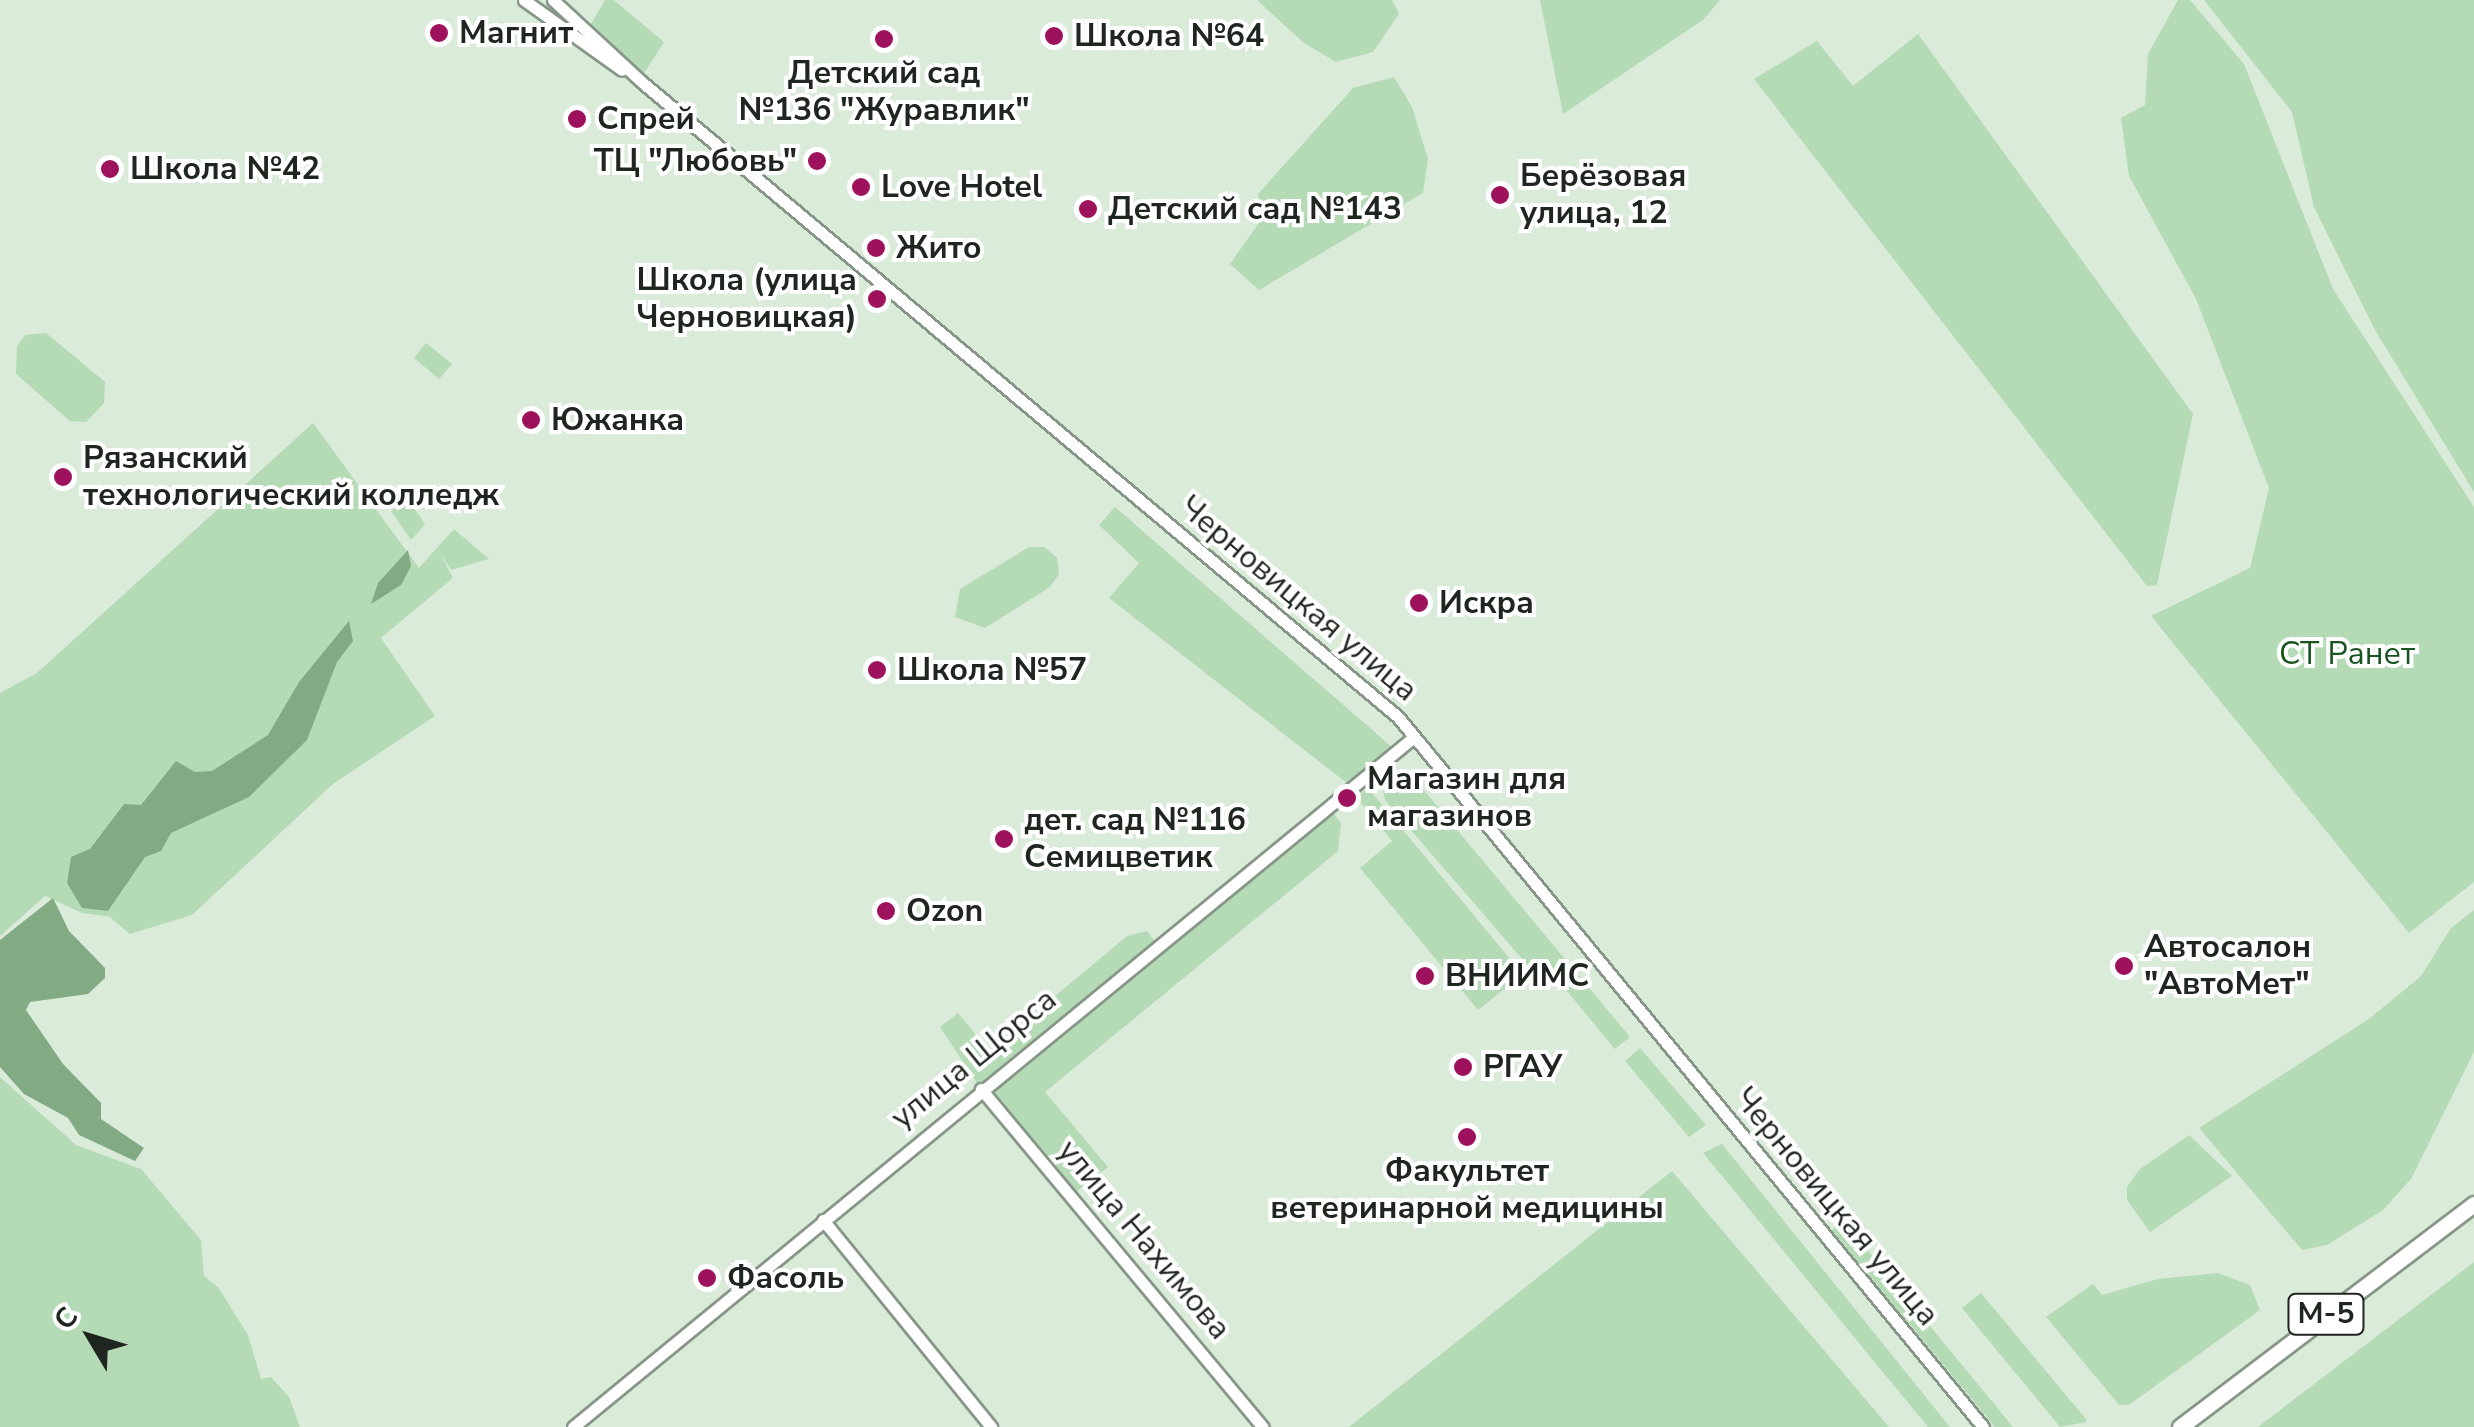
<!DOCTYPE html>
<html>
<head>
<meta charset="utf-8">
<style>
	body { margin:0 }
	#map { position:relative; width:2474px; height:1427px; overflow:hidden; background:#daebda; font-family:"Nunito Sans",sans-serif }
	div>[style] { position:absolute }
	.green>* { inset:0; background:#b4dbb5 }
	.water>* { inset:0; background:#82ab83 }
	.roads { filter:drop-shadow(2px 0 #879787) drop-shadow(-2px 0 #879787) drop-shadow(0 2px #879787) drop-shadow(0 -2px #879787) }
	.secondary>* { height:11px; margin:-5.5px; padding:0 5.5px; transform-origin:5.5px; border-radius:5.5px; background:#fff }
	.highway>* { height:15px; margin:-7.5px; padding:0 7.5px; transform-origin:7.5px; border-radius:7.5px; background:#fff }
	.dots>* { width:28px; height:28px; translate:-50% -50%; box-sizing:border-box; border:5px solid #fff; border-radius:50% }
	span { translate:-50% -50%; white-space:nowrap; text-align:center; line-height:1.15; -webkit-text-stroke:8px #fff; paint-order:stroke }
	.shield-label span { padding:2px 8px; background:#fff; border:2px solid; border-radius:8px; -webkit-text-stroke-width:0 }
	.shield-label { font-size:30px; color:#1f251f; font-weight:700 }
	.poi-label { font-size:32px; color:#1f251f; font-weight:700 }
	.left { translate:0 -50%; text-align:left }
	.right { translate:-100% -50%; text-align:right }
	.street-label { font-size:32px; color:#1f251f }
	.park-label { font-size:32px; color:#195521 }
	.north { position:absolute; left:40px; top:1287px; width:100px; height:100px; -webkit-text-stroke:8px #fff; paint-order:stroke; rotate:308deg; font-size:28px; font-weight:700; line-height:40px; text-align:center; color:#1f251f }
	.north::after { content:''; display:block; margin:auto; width:35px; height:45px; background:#1f251f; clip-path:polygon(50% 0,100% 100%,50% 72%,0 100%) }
</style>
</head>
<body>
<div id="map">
	<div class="green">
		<div style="clip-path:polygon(605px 0,614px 0,664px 42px,644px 73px,591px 24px)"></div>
		<div style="clip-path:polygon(1257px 0,1392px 0,1399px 14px,1373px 52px,1336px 62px,1304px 43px)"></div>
		<div style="clip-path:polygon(1540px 0,1720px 0,1703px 20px,1563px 114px)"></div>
		<div style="clip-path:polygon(2178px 0,2190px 0,2244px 64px,2333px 289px,2474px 507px,2474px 882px,2409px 933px,2151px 616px,2250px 568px,2269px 488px,2196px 299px,2129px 176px,2121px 118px,2145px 105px,2148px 54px)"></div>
		<div style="clip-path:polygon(2204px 0,2474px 0,2474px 492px,2375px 330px,2314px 207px,2292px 112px)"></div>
		<div style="clip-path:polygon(1918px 34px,2193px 414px,2157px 585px,2147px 586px,1754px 79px,1817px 41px,1853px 86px)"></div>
		<div style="clip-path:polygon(1394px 77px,1412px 107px,1428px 159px,1423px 193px,1259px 290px,1230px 264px,1263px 217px,1258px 194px,1353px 88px)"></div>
		<div style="clip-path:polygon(46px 333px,105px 382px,104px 403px,86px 422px,70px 421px,16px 374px,17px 346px,26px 335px)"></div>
		<div style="clip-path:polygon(426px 343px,452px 364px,439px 379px,414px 358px)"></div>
		<div style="clip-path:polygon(313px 423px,419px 568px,454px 529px,489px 559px,451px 570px,439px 551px,453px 578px,381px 638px,435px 716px,333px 784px,192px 915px,130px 934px,110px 917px,82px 913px,45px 896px,0 936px,0 693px,37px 673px)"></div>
		<div style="clip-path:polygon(408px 499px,425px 524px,411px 540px,391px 511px)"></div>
		<div style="clip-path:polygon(1115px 507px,1393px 748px,1348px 784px,1109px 598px,1139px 563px,1099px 525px)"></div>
		<div style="clip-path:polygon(1029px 547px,1044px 547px,1057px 558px,1059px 574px,1050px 587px,985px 628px,955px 617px,960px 589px)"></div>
		<div style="clip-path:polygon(1404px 773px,1412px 776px,1630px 1037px,1615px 1049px,1552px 973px,1535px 974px,1385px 800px,1383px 789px)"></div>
		<div style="clip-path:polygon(1368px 788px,1516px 966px,1512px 983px,1478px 1010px,1360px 868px,1392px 841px,1356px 797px)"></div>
		<div style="clip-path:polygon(1328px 806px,1341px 823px,1338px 851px,1045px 1092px,1108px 1167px,1072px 1195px,981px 1089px,940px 1027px,958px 1013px,989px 1051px,1127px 936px,1147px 931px,1157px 944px)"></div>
		<div style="clip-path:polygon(2474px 910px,2474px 1052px,2411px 1179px,2383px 1210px,2327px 1245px,2302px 1250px,2199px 1128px,2369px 1019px,2421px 976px,2451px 928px)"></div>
		<div style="clip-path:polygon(1640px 1048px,1706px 1125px,1689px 1137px,1625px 1061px)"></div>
		<div style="clip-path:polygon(0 1077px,76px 1145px,141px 1169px,201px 1240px,204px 1276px,218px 1287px,248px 1335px,261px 1379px,271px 1377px,289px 1397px,300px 1427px,0 1427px)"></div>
		<div style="clip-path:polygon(2189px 1135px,2232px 1176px,2150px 1232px,2127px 1200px,2127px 1187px,2139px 1170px)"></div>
		<div style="clip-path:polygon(1722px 1144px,1950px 1427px,1928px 1427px,1703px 1153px)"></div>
		<div style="clip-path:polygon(1672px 1171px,1889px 1427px,1349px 1427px)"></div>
		<div style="clip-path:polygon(1842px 1221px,1861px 1242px,2013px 1427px,1995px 1427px,1832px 1230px)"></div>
		<div style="clip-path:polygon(2474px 1262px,2474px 1427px,2258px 1427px)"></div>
		<div style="clip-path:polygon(2218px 1273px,2250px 1285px,2260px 1310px,2129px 1405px,2119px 1405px,2046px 1317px,2093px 1284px,2102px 1295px,2158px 1279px)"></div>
		<div style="clip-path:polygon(1981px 1293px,2086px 1419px,2086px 1422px,2060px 1427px,1962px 1308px)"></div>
	</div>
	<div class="water">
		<div style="clip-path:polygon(408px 550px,411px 566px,401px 585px,371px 604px,378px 583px)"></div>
		<div style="clip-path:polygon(349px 621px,353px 641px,337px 662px,307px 740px,249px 797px,171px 833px,161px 851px,145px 857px,108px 911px,82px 908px,67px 883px,71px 857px,90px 849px,124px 804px,141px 805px,176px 761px,195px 772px,212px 771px,268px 735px,299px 682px)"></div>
		<div style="clip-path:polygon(53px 898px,69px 931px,105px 968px,105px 978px,88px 994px,30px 1002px,26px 1010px,63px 1064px,101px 1103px,101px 1119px,144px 1148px,135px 1161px,79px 1135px,68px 1118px,24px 1094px,0 1067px,0 940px)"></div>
	</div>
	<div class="roads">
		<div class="secondary">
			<div style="left:524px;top:0;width:120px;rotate:35.5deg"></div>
			<div style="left:553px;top:0;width:122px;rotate:42.7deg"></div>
			<div style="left:643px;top:83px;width:986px;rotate:40.02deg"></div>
			<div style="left:1398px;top:717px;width:920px;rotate:50.51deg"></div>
			<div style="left:981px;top:1089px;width:440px;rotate:50.2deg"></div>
			<div style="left:823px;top:1220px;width:267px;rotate:50.9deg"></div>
			<div style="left:573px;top:1427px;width:1088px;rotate:-39.37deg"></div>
		</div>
		<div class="highway">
			<div style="left:2180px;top:1427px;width:369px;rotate:-37.2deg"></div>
		</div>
	</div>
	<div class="dots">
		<div style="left:439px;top:33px;background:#9e115d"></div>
		<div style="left:1054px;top:36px;background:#9e115d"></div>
		<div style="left:884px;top:39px;background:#9e115d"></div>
		<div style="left:577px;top:119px;background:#9e115d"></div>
		<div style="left:817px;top:161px;background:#9e115d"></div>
		<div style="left:110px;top:169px;background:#9e115d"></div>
		<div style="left:861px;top:187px;background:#9e115d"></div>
		<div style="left:1500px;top:195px;background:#9e115d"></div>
		<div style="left:1088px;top:209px;background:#9e115d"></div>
		<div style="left:876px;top:248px;background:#9e115d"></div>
		<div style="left:877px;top:299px;background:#9e115d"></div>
		<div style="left:531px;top:420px;background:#9e115d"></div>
		<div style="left:63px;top:477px;background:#9e115d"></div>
		<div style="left:1419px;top:603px;background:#9e115d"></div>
		<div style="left:877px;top:670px;background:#9e115d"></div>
		<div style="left:1347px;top:798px;background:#9e115d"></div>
		<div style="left:1004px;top:839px;background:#9e115d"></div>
		<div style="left:886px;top:911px;background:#9e115d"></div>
		<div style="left:2124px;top:966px;background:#9e115d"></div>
		<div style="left:1425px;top:976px;background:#9e115d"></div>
		<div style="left:1463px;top:1067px;background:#9e115d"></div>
		<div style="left:1467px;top:1137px;background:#9e115d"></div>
		<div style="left:707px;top:1278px;background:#9e115d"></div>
	</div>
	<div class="shield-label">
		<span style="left:2326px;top:1314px">М-5</span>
	</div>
	<div class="poi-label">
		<span class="left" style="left:459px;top:33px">Магнит</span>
		<span class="left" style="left:1074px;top:36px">Школа №64</span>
		<span style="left:884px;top:92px">Детский сад<br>№136 "Журавлик"</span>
		<span class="left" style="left:597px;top:119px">Спрей</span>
		<span class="right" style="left:797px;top:161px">ТЦ "Любовь"</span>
		<span class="left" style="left:130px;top:169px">Школа №42</span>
		<span class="left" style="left:1520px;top:195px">Берёзовая<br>улица, 12</span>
		<span class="left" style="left:881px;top:187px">Love Hotel</span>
		<span class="left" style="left:1108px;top:209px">Детский сад №143</span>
		<span class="left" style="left:896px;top:248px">Жито</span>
		<span class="right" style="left:857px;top:299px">Школа (улица<br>Черновицкая)</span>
		<span class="left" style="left:551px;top:420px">Южанка</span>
		<span class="left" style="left:83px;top:477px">Рязанский<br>технологический колледж</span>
		<span class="left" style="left:1439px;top:603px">Искра</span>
		<span class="left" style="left:897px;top:670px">Школа №57</span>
		<span class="left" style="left:1367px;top:798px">Магазин для<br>магазинов</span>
		<span class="left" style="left:1024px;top:839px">дет. сад №116<br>Семицветик</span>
		<span class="left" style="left:906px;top:911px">Ozon</span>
		<span class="left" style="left:2144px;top:966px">Автосалон<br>"АвтоМет"</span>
		<span class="left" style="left:1445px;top:976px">ВНИИМС</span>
		<span class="left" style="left:1483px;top:1067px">РГАУ</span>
		<span style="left:1467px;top:1190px">Факультет<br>ветеринарной медицины</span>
		<span class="left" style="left:727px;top:1278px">Фасоль</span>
	</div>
	<div class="street-label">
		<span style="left:1298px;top:599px;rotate:40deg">Черновицкая улица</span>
		<span style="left:974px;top:1059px;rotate:-39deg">улица Щорса</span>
		<span style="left:1836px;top:1207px;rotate:50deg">Черновицкая улица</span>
		<span style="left:1144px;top:1240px;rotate:50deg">улица Нахимова</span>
	</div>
	<div class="park-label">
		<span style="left:2347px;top:654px">СТ Ранет</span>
	</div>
	<div class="north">С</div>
</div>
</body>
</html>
